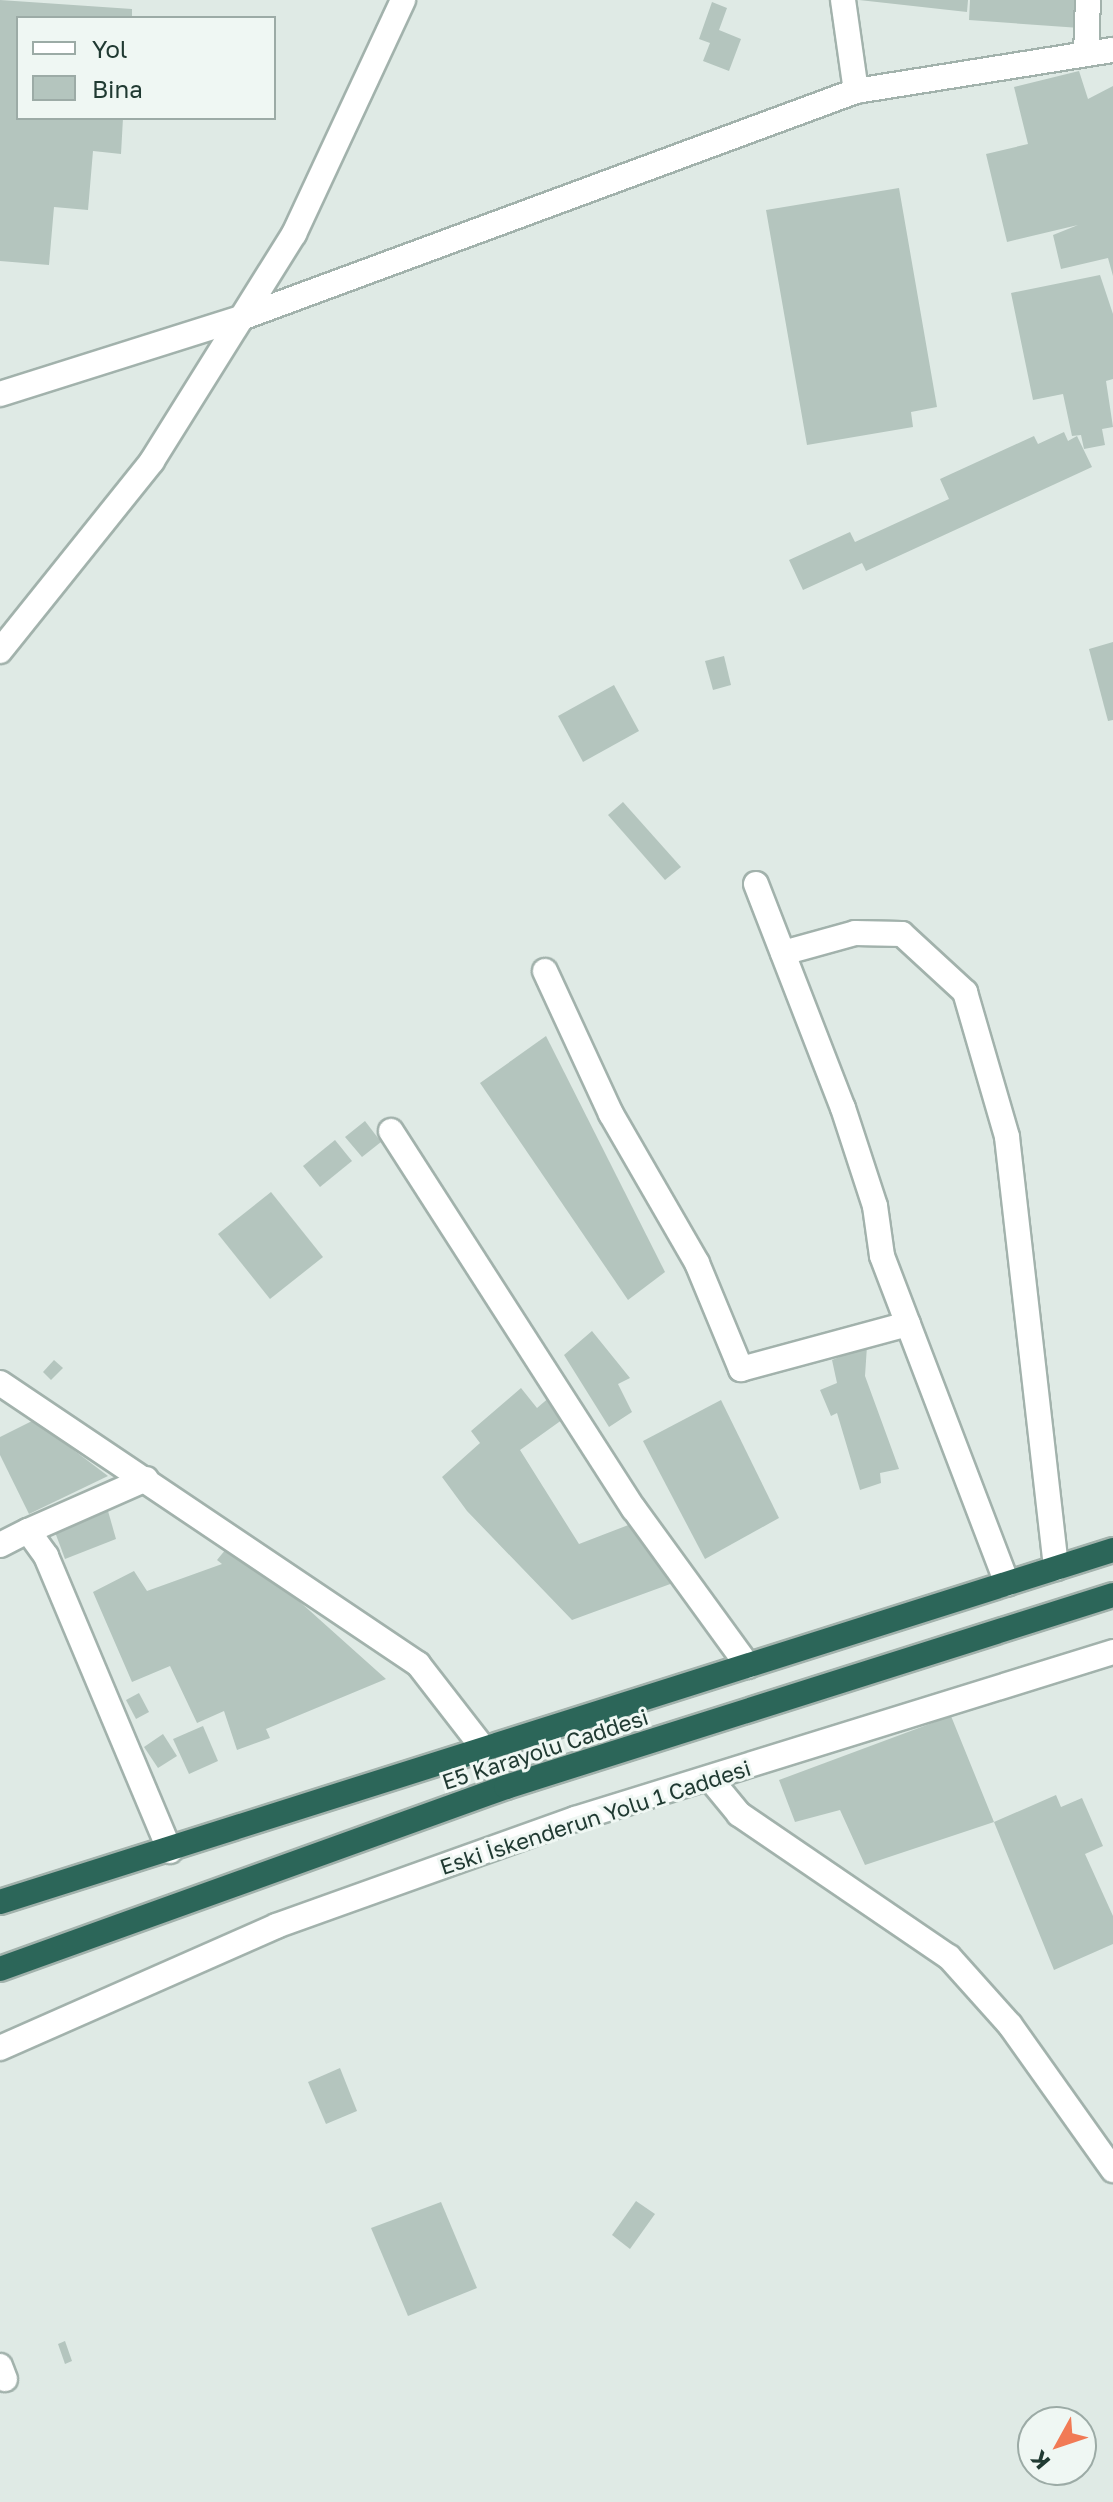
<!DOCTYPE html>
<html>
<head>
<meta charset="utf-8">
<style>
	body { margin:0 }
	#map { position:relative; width:1113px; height:2502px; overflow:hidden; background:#dfeae5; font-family:"Golos Text",sans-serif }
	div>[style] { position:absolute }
	.building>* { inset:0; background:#b4c5be }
	.roads { filter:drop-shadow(2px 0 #a2b2ac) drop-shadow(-2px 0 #a2b2ac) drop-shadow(0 2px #a2b2ac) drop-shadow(0 -2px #a2b2ac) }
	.minor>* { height:24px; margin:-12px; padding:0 12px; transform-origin:12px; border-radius:12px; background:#fff }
	.highway>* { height:24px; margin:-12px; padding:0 12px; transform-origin:12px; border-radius:12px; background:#2c6659 }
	span { translate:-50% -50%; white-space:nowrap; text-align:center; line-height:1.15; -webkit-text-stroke:6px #eff7f3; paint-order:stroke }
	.street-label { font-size:22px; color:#203a32 }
	.legend { position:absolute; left:16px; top:16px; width:260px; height:104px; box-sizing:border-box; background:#eff7f3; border:2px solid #9caba6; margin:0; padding:10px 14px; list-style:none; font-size:24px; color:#203a32 }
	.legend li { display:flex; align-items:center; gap:16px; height:40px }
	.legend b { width:40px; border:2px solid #9caba6 }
	.north { position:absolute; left:1017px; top:2406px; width:80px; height:80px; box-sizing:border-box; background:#eff7f3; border:2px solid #9caba6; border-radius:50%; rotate:230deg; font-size:22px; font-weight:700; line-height:32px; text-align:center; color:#203a32 }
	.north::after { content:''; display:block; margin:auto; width:28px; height:36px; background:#f17a55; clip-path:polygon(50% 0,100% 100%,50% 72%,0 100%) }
</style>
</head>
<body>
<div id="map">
	<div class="building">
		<div style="clip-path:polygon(0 0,132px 9px,132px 18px,18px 18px,18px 118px,123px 118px,121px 154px,93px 151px,88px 210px,54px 207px,49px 265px,0 261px)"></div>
		<div style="clip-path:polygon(859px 0,968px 0,967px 12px)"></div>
		<div style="clip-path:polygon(970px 0,1082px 0,1080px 28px,969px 20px)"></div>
		<div style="clip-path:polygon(712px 2px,727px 8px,719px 30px,741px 39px,729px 71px,703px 61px,710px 43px,699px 39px)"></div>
		<div style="clip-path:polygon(1079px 71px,1088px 99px,1113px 86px,1113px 276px,1108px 258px,1061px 269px,1053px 235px,1078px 225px,1007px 242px,986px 154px,1028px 144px,1014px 87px)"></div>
		<div style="clip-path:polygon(899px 188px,937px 407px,911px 412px,913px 427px,807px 445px,766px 210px)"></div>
		<div style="clip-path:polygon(1100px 275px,1113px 314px,1113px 379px,1106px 381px,1113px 427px,1102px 429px,1105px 445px,1084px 449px,1081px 435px,1072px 436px,1063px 394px,1033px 400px,1011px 293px)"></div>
		<div style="clip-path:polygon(1064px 432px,1068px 441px,1077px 436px,1092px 467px,866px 571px,862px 563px,803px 590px,789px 560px,850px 532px,855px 542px,949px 499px,940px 479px,1034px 436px,1038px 444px)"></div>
		<div style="clip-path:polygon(1113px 642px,1113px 720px,1108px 721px,1089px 649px)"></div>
		<div style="clip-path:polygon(724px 656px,731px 685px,713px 690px,705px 661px)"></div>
		<div style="clip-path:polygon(614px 685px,639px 731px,583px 762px,558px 716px)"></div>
		<div style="clip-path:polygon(623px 802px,681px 867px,665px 880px,608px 815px)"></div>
		<div style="clip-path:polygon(546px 1036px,665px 1272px,628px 1300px,480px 1083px)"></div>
		<div style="clip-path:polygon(365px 1121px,381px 1142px,362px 1157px,345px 1137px)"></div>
		<div style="clip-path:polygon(335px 1140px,352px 1161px,320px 1187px,303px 1166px)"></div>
		<div style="clip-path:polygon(271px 1192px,323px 1257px,270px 1299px,218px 1234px)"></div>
		<div style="clip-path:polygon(592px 1331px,630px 1378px,618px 1384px,632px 1412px,609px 1427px,564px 1355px)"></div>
		<div style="clip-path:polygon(867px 1346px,865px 1376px,899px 1469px,880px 1473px,881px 1483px,860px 1490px,837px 1413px,831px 1416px,820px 1390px,837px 1383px,832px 1360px)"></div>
		<div style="clip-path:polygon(54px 1360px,63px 1368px,51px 1380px,43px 1372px)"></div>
		<div style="clip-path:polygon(521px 1388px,537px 1408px,551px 1396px,566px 1417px,520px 1450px,579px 1544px,631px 1524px,673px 1583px,572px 1620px,467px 1511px,442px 1477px,480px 1443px,471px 1431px)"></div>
		<div style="clip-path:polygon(721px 1400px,779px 1518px,705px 1559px,643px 1441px)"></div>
		<div style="clip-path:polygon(34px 1420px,108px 1476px,29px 1514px,0 1455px,0 1437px)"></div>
		<div style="clip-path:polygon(106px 1504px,116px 1539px,65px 1559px,52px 1524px)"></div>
		<div style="clip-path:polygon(226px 1549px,281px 1585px,386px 1679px,266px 1729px,270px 1738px,237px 1750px,224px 1711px,197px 1723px,170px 1666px,132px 1682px,93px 1592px,134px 1571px,147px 1591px,222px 1564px,217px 1560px)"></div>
		<div style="clip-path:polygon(139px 1693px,149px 1712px,136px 1719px,126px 1700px)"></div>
		<div style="clip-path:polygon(951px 1716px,994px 1822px,865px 1865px,840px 1810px,795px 1822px,779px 1780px)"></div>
		<div style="clip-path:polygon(203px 1726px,218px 1761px,189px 1774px,173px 1739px)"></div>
		<div style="clip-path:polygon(163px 1734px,177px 1756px,158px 1768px,144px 1747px)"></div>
		<div style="clip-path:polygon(1056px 1795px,1061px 1807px,1082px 1798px,1103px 1846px,1085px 1854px,1113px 1916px,1113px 1944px,1054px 1970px,994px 1822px)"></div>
		<div style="clip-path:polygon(340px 2068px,357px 2111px,326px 2124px,308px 2082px)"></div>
		<div style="clip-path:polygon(636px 2201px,655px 2214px,630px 2249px,612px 2235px)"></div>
		<div style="clip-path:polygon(441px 2202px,477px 2288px,408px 2316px,371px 2228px)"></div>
		<div style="clip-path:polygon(65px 2341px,72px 2361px,65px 2364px,58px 2344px)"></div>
	</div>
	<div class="roads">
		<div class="minor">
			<div style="left:843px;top:0;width:92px;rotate:81.9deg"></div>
			<div style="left:1086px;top:54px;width:54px;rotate:-87.9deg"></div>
			<div style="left:0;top:394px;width:253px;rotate:-17.5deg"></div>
			<div style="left:241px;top:318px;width:656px;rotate:-20.26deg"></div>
			<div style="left:856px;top:91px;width:260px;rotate:-9.1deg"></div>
			<div style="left:0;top:651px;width:243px;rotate:-51.3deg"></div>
			<div style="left:152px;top:461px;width:268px;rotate:-58deg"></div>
			<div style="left:294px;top:234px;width:258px;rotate:-65deg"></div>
			<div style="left:756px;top:884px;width:240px;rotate:68.8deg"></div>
			<div style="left:843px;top:1108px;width:103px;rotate:71.9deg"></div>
			<div style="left:875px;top:1206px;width:50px;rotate:82deg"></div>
			<div style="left:882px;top:1256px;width:351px;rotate:69.1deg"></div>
			<div style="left:783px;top:953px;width:75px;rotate:-15.5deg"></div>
			<div style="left:855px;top:933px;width:47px;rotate:1.2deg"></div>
			<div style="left:902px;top:934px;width:86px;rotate:42.6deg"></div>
			<div style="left:965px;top:992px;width:151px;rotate:73.8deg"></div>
			<div style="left:1007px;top:1137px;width:434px;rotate:83.5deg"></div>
			<div style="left:545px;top:971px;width:157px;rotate:65.2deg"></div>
			<div style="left:611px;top:1114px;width:172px;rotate:60deg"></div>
			<div style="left:697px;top:1263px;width:115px;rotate:67.5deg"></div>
			<div style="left:741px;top:1369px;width:173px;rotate:-15.1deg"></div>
			<div style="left:391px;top:1131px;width:449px;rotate:57.3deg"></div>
			<div style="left:634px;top:1509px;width:194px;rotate:54deg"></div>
			<div style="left:0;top:1383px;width:504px;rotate:33.91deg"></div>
			<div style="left:418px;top:1664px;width:108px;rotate:52.2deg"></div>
			<div style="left:28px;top:1531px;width:129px;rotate:-23.8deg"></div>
			<div style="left:0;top:1545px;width:31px;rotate:-27deg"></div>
			<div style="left:28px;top:1531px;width:31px;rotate:54deg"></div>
			<div style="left:46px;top:1556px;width:320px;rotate:67.2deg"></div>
			<div style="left:711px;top:1780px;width:44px;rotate:50.5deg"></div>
			<div style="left:739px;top:1814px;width:254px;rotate:34.3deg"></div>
			<div style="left:949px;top:1957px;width:91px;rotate:48.1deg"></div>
			<div style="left:1010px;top:2025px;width:178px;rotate:54.6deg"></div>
			<div style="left:0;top:2048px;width:302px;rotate:-23.8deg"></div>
			<div style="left:276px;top:1926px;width:318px;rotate:-19.7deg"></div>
			<div style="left:575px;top:1819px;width:563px;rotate:-17.24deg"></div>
			<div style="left:0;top:2366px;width:14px;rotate:69deg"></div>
		</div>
		<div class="highway">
			<div style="left:0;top:1902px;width:1167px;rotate:-17.55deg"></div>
			<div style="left:0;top:1969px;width:538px;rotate:-19.78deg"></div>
			<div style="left:506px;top:1787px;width:637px;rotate:-17.55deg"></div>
		</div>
	</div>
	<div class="street-label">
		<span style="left:545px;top:1749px;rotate:-18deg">E5 Karayolu Caddesi</span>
		<span style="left:595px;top:1817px;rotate:-18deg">Eski İskenderun Yolu 1 Caddesi</span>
	</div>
	<ul class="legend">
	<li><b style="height:10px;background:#fff"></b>Yol</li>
	<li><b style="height:22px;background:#b4c5be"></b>Bina</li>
	</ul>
	<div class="north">K</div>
</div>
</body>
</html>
